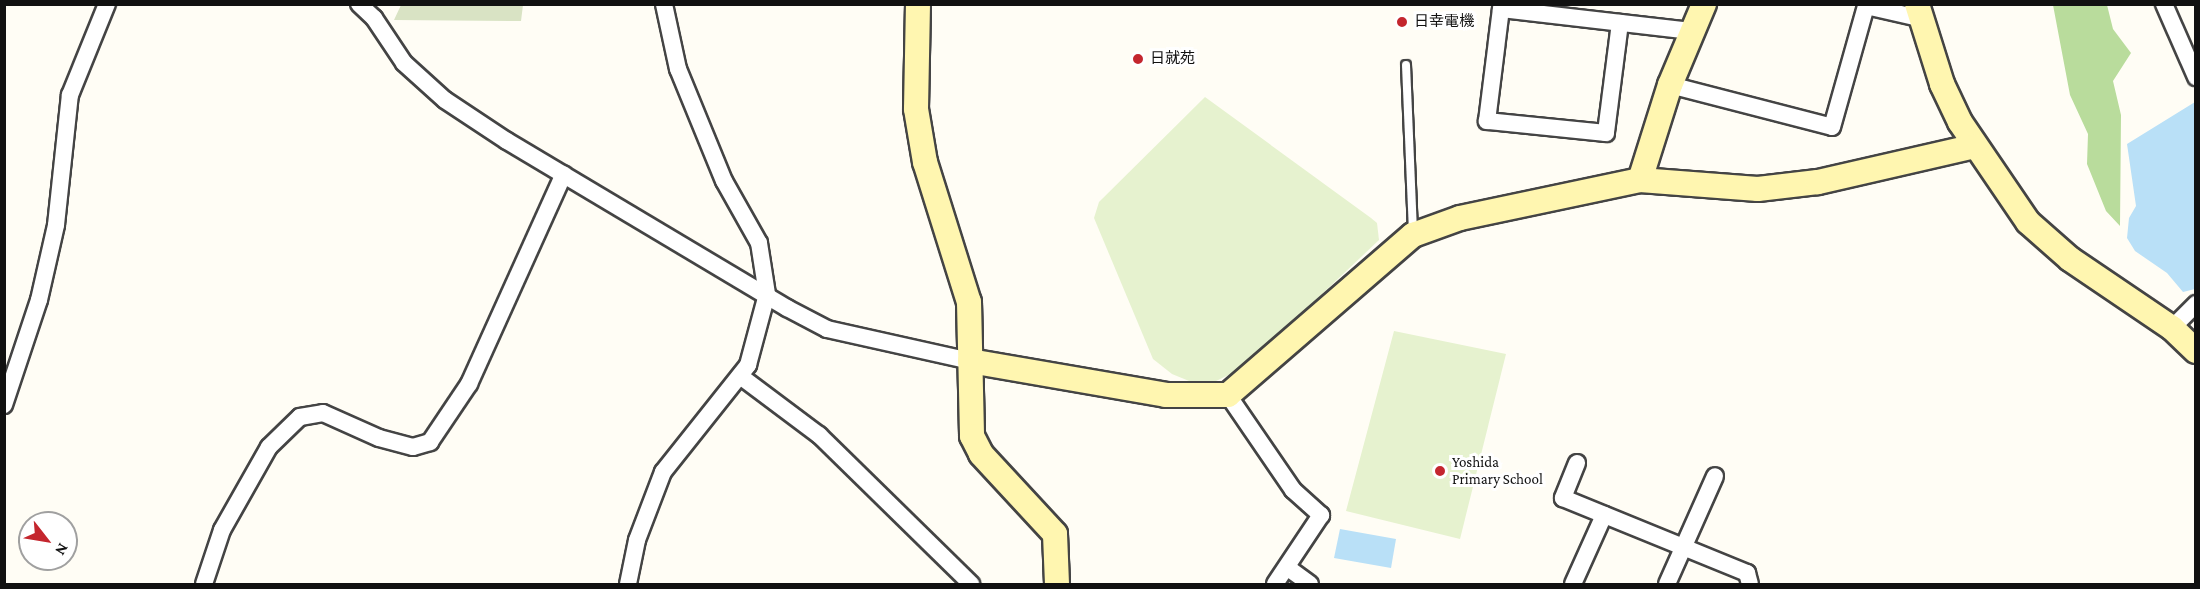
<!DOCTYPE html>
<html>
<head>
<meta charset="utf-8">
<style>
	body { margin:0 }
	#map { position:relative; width:2200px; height:589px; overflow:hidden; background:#fffdf5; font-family:"Crimson Pro","Noto Sans JP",serif }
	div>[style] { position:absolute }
	.forest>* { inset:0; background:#b9dc9c }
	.cemetery>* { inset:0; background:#d9e3c4 }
	.pitch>* { inset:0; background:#e6f2cf }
	.water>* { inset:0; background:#b9e0f7 }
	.roads { filter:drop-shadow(2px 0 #444) drop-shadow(-2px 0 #444) drop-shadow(0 2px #444) drop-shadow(0 -2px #444) }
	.lane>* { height:8px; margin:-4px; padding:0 4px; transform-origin:4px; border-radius:4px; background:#fff }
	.street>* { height:16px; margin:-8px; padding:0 8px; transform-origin:8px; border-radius:8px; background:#fff }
	.secondary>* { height:24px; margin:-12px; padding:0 12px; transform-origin:12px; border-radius:12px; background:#fff6b0 }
	.dots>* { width:16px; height:16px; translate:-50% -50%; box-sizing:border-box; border:3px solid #fff; border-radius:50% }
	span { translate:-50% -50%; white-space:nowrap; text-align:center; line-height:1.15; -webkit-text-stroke:6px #fff; paint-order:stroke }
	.poi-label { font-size:15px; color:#111 }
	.left { translate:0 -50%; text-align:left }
	.frame { position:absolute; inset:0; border:6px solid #111; pointer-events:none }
	.north { position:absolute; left:18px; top:511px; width:60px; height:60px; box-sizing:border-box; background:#fff; border:2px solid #a0a0a0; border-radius:50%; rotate:121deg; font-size:16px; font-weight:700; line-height:24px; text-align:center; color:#111 }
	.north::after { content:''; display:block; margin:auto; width:21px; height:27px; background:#c4262e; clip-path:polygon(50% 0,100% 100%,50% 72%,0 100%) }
</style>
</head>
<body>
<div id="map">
	<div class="forest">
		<div style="clip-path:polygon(2053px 5px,2107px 5px,2113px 29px,2131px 53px,2113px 81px,2121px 115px,2120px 226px,2106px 211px,2087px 164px,2088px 134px,2070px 95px)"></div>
	</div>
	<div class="cemetery">
		<div style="clip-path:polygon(401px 5px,401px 4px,523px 5px,521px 21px,394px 20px)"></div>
	</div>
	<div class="pitch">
		<div style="clip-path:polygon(1205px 97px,1371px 218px,1377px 223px,1379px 240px,1245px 367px,1214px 382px,1194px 383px,1172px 374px,1153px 359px,1094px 218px,1099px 202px)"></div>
		<div style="clip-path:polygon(1394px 331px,1506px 354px,1460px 539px,1346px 511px)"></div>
	</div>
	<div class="water">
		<div style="clip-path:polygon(2195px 102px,2195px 289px,2183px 292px,2167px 273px,2135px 251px,2127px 238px,2129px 218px,2136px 206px,2127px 144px)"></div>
		<div style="clip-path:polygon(1340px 529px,1396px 539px,1391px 568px,1334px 558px)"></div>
	</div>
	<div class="roads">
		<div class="lane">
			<div style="left:1406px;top:65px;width:167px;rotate:87.6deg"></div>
		</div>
		<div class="street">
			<div style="left:359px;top:4px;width:21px;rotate:43deg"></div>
			<div style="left:374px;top:18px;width:54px;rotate:56.3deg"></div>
			<div style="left:404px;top:63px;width:55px;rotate:42.1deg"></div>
			<div style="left:445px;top:100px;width:74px;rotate:33.5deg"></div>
			<div style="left:507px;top:141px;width:326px;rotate:30.8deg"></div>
			<div style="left:787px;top:308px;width:45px;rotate:27.7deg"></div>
			<div style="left:827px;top:329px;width:147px;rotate:12.6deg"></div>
			<div style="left:2164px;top:4px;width:80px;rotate:66.3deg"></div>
			<div style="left:1620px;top:23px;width:111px;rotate:97.3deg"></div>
			<div style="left:1606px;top:133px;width:120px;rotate:-174.2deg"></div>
			<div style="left:1487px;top:121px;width:113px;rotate:-82.9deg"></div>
			<div style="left:1501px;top:9px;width:190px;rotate:6.6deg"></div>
			<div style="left:1670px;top:85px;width:167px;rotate:14.5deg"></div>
			<div style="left:1832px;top:127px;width:126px;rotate:-74.3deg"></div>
			<div style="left:1866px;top:6px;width:54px;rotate:12.8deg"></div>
			<div style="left:2172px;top:328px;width:34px;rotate:-45deg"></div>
			<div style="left:740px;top:376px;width:99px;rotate:36.8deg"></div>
			<div style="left:819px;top:435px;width:213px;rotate:44.4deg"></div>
			<div style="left:1228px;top:395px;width:115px;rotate:55.6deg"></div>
			<div style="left:1293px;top:490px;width:38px;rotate:42deg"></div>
			<div style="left:1321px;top:515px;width:83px;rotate:123.7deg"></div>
			<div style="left:4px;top:405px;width:111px;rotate:-71.6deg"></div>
			<div style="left:39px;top:300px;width:77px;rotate:-77.2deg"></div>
			<div style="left:56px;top:225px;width:131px;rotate:-83.9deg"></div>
			<div style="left:70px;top:95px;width:98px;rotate:-67.9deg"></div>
			<div style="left:1577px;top:463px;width:38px;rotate:112deg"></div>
			<div style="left:1563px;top:498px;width:199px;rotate:22.2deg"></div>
			<div style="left:1747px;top:573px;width:11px;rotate:75deg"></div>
			<div style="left:1288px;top:568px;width:27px;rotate:36deg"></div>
			<div style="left:204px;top:584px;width:57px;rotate:-71.6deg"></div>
			<div style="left:222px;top:530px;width:95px;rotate:-60.5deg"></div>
			<div style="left:269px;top:447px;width:43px;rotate:-44.1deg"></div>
			<div style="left:300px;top:417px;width:23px;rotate:-10deg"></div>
			<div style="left:323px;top:413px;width:61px;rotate:24.1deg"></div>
			<div style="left:379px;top:438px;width:35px;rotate:15deg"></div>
			<div style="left:413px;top:447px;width:18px;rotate:-16deg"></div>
			<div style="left:430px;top:442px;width:70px;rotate:-56.1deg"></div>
			<div style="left:469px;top:384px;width:230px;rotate:-65.7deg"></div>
			<div style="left:628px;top:584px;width:45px;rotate:-78.4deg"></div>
			<div style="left:637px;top:540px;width:73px;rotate:-69.1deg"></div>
			<div style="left:663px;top:472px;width:137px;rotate:-51.5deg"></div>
			<div style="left:748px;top:365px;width:73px;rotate:-75deg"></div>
			<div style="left:767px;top:294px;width:52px;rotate:-98.9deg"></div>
			<div style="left:759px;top:243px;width:71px;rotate:-119.4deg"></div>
			<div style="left:724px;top:181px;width:121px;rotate:-112.3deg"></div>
			<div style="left:678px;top:69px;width:66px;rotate:-102.2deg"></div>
			<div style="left:1573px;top:584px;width:76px;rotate:-65.8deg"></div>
			<div style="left:1667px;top:584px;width:118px;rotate:-66deg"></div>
		</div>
		<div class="secondary">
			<div style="left:918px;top:4px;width:105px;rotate:91.1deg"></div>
			<div style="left:916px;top:109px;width:54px;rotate:80.4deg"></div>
			<div style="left:925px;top:162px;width:147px;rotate:72.6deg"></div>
			<div style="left:969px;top:302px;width:134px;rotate:88.7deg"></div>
			<div style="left:972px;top:436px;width:20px;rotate:63deg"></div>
			<div style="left:981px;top:454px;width:109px;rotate:47.2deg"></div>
			<div style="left:1055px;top:534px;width:50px;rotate:87.7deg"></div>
			<div style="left:1917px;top:4px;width:84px;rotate:72.6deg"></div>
			<div style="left:1942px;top:84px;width:42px;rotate:64.7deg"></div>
			<div style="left:1960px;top:122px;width:121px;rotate:55.8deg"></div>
			<div style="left:2028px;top:222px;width:56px;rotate:41.4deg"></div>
			<div style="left:2070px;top:259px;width:123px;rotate:34.1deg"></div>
			<div style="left:2172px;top:328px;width:33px;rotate:44deg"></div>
			<div style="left:1640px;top:180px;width:100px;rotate:-72.5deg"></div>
			<div style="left:1670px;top:85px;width:88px;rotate:-67.2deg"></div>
			<div style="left:970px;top:361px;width:199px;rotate:9.8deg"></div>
			<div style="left:1166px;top:395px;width:62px"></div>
			<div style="left:1228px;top:395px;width:245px;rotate:-40.9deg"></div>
			<div style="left:1413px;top:235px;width:50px;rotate:-19.9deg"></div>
			<div style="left:1460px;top:218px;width:184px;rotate:-11.9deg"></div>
			<div style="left:1640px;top:180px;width:118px;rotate:4.4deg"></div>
			<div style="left:1758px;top:189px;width:60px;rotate:-6.7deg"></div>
			<div style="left:1818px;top:182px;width:161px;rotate:-12.9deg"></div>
		</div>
	</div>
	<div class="dots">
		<div style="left:1402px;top:22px;background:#c4262e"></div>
		<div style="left:1138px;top:59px;background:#c4262e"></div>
		<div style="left:1440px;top:471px;background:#c4262e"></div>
	</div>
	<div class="poi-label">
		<span class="left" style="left:1414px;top:22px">日幸電機</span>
		<span class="left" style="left:1150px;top:59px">日就苑</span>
		<span class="left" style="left:1452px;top:471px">Yoshida<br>Primary School</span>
	</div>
	<div class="frame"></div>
	<div class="north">N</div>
</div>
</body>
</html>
